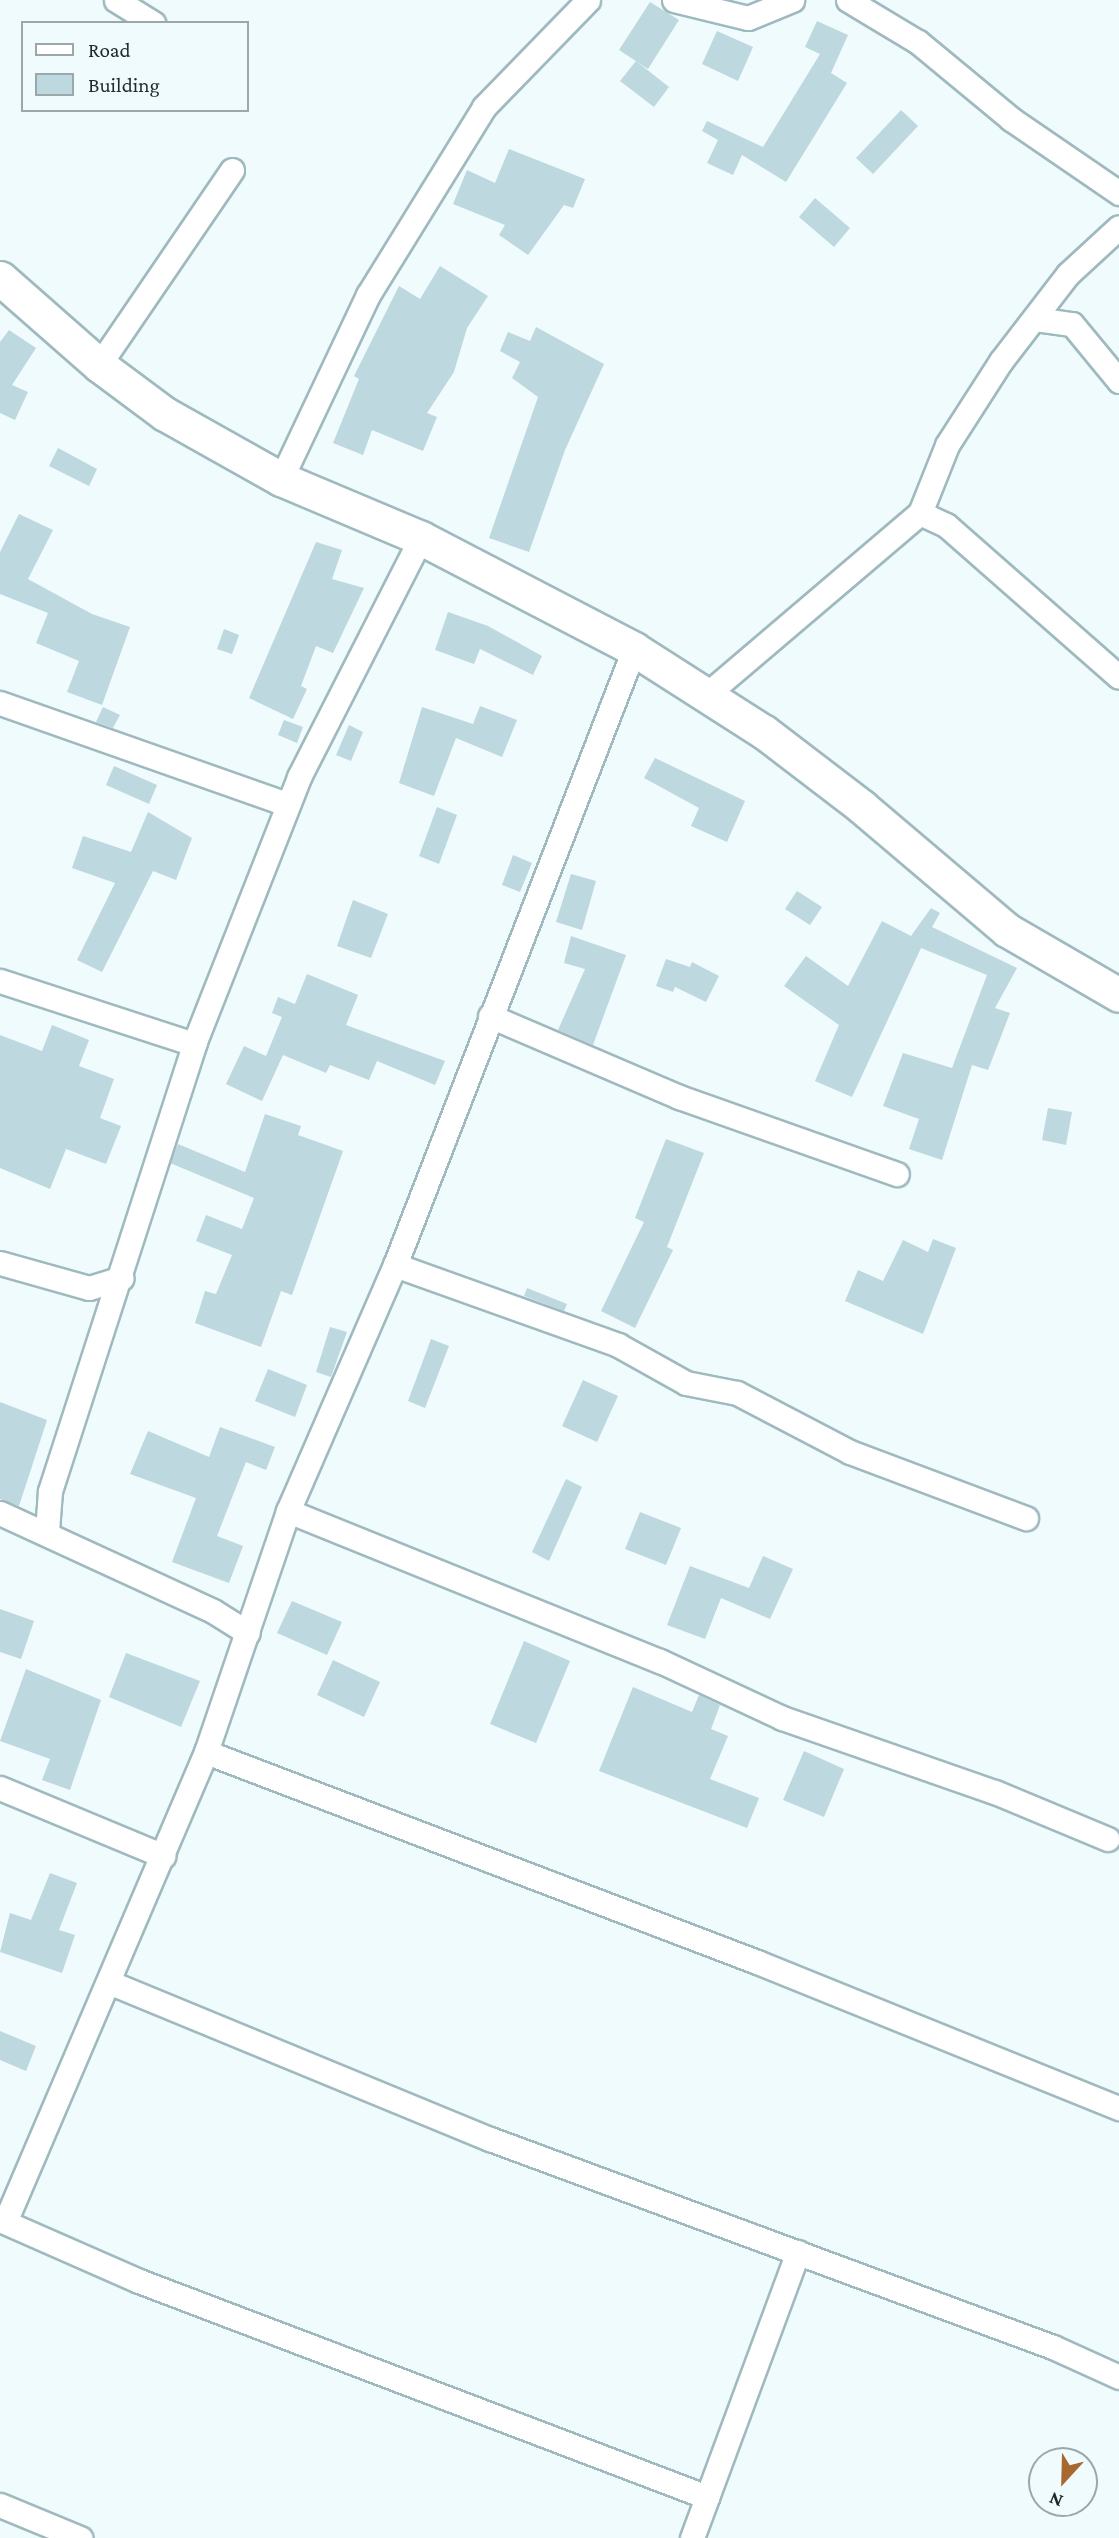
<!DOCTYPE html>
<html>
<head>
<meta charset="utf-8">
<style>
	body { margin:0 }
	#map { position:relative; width:1119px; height:2538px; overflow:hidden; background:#f0fbfd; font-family:"Crimson Pro",serif }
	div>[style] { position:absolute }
	.building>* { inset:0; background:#bdd8de }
	.roads { filter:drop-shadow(2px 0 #9fbabf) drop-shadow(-2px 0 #9fbabf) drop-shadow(0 2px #9fbabf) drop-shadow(0 -2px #9fbabf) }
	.street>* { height:23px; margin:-11.5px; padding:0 11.5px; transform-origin:11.5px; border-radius:11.5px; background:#fff }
	.secondary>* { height:33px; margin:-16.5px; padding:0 16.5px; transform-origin:16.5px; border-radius:16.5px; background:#fff }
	span { translate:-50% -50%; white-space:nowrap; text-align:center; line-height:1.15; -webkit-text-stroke:7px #f0fbfd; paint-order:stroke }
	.legend { position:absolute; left:21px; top:21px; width:228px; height:91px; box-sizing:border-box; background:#f0fbfd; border:2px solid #9ca7a9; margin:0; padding:9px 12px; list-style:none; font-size:21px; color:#1f2a2c }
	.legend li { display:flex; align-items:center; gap:14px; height:35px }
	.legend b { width:35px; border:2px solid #9ca7a9 }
	.north { position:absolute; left:1028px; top:2447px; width:70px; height:70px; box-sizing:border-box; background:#f0fbfd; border:2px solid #9ca7a9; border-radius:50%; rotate:202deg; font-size:19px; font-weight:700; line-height:28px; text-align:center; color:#1f2a2c }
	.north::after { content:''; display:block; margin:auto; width:24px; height:32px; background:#a7692f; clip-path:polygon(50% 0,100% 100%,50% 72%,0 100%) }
</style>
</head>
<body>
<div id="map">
	<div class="building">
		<div style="clip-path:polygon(650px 2px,679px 20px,648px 69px,619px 50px)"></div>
		<div style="clip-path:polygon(817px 21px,848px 35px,831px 73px,847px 83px,786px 182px,742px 155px,733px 175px,707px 163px,718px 140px,702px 131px,707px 121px,763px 147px,820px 54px,805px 47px)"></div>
		<div style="clip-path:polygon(717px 31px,753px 47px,738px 81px,702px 64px)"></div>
		<div style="clip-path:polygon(636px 61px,669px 87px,654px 107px,620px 81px)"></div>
		<div style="clip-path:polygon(901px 110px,918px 126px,873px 174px,856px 158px)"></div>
		<div style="clip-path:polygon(509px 149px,585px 179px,573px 208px,564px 205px,528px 255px,499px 235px,505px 225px,453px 204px,467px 170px,495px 183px)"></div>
		<div style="clip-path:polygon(815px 198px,850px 228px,834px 247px,799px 217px)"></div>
		<div style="clip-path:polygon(440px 266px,488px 296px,467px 328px,454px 372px,427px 413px,437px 417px,423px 451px,372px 430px,363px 455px,333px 443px,359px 379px,354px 376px,399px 286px,420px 299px)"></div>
		<div style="clip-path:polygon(536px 327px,604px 364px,565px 450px,529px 552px,489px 538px,538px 397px,512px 378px,520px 362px,500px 351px,508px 332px,530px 341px)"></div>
		<div style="clip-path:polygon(9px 330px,36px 348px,12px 385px,28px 392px,15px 420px,0 413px,0 342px)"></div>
		<div style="clip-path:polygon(58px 448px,97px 469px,89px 486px,49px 466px)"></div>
		<div style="clip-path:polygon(19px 514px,53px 530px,28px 579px,92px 614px,130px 627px,102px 705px,67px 692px,79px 661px,36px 643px,48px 613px,0 594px,0 552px)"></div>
		<div style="clip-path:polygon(316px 542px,342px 550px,332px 579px,364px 588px,333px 653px,316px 646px,301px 686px,307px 689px,293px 719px,249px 698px)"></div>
		<div style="clip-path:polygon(448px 612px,488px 626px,542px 656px,533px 675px,480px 649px,474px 664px,435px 650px)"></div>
		<div style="clip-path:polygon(224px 629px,239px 635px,232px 654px,217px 649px)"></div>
		<div style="clip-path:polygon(480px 706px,517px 720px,502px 757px,456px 738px,434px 796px,399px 783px,422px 707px,473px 724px)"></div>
		<div style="clip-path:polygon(103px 707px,120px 715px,113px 728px,96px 722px)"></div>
		<div style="clip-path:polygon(284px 720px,303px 727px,297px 743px,278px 735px)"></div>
		<div style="clip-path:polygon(349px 725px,363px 732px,351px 761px,336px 755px)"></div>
		<div style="clip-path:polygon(655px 758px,745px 801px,727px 842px,691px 826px,699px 808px,644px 778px)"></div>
		<div style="clip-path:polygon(114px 766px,157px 785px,149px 804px,106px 785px)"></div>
		<div style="clip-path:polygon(437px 807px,457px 815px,439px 864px,419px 856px)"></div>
		<div style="clip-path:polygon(148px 812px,192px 838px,176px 880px,153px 871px,102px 972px,77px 960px,115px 883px,72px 868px,83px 836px,131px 852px)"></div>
		<div style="clip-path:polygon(513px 855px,532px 863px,520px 892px,502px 885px)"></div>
		<div style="clip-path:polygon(571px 874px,596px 881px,582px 930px,556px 922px)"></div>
		<div style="clip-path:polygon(797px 891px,822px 907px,810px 925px,785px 909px)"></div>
		<div style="clip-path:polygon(353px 900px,388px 914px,371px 958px,337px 946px)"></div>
		<div style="clip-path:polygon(931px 908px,940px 913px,932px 927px,1017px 968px,995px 1008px,1010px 1013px,988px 1070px,972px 1065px,942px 1160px,909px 1149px,919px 1119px,883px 1106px,903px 1053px,952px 1068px,987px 975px,921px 948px,852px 1097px,815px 1081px,839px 1025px,784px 986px,806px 956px,848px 986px,882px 921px,911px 936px)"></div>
		<div style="clip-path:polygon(571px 936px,626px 955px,593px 1045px,558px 1030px,585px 969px,564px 963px)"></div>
		<div style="clip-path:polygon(666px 959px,690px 967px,692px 962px,719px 976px,706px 1002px,675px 987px,673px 992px,656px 986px)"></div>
		<div style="clip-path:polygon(307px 974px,358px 995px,346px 1025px,445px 1061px,435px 1085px,377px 1061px,369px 1080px,330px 1065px,326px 1073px,283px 1055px,262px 1101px,226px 1084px,244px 1046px,266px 1056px,282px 1017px,272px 1013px,278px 997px,295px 1004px)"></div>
		<div style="clip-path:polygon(52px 1025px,89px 1040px,79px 1066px,114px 1079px,100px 1118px,121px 1126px,106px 1164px,66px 1149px,50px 1189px,0 1168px,0 1035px,42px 1051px)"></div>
		<div style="clip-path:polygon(1048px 1108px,1072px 1112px,1066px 1145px,1042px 1140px)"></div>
		<div style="clip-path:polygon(265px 1114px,301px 1126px,298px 1135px,343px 1151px,292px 1295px,281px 1291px,261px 1347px,195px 1323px,205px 1291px,216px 1294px,232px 1255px,196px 1241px,206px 1215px,242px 1229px,254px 1198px,170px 1163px,178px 1144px,245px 1172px)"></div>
		<div style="clip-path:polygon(666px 1139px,704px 1153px,667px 1247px,673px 1250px,635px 1328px,601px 1311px,644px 1222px,635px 1218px)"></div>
		<div style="clip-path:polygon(933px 1239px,956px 1248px,923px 1334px,845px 1301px,858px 1270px,883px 1281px,903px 1240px,928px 1252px)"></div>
		<div style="clip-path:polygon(527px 1288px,567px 1304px,564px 1311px,524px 1296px)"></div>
		<div style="clip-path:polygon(330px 1327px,347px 1332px,331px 1377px,316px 1372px)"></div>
		<div style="clip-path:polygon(431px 1339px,449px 1346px,425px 1408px,408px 1401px)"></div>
		<div style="clip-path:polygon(268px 1369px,307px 1385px,295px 1417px,255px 1401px)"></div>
		<div style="clip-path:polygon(583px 1380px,618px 1396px,597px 1442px,562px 1426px)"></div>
		<div style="clip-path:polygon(0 1402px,47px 1420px,19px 1506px,0 1499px)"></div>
		<div style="clip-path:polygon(220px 1427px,275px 1447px,266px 1470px,246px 1462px,217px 1536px,243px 1546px,229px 1583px,172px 1562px,196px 1498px,130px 1474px,148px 1431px,209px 1457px)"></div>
		<div style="clip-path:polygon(566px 1479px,582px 1487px,549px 1561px,532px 1552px)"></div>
		<div style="clip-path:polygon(640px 1512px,681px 1528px,666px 1565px,625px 1549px)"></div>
		<div style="clip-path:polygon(763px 1556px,793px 1569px,770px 1619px,721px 1598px,705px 1639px,667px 1625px,690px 1566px,749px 1588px)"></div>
		<div style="clip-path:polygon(292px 1601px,342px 1622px,327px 1655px,277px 1633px)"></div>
		<div style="clip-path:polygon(0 1609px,34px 1621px,21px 1659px,0 1652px)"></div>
		<div style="clip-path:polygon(524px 1641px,570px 1661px,536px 1743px,490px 1724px)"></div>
		<div style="clip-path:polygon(126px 1653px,200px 1681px,181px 1727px,109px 1697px)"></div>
		<div style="clip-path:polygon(333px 1660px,380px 1682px,364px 1717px,317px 1695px)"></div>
		<div style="clip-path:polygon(26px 1669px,101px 1700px,70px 1790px,42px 1780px,50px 1759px,0 1741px)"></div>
		<div style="clip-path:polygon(633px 1687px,692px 1712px,699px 1695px,720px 1705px,711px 1729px,728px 1736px,710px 1779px,759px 1798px,747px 1828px,599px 1771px)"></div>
		<div style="clip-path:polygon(804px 1751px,844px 1769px,824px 1817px,783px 1800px)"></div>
		<div style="clip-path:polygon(50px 1873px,77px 1883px,59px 1930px,75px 1935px,62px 1973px,0 1952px,10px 1913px,31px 1920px)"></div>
		<div style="clip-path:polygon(0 2031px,36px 2046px,26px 2071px,0 2060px)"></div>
	</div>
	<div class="roads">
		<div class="street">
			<div style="left:116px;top:0;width:44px;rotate:31.9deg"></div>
			<div style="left:674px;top:0;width:76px;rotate:13.7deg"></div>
			<div style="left:748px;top:18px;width:48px;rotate:-22.2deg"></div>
			<div style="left:848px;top:0;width:82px;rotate:31deg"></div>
			<div style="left:918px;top:42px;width:121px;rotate:39.6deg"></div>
			<div style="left:1011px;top:119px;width:131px;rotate:34.4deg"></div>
			<div style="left:1035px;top:319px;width:37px;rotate:8deg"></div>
			<div style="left:1072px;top:324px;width:74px;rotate:50.5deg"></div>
			<div style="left:99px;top:365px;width:236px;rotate:-55.7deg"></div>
			<div style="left:281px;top:479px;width:204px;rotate:-64.7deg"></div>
			<div style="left:368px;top:295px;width:221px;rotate:-58.3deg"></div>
			<div style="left:484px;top:107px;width:149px;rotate:-45.8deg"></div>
			<div style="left:920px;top:513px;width:29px;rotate:25deg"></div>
			<div style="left:946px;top:525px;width:230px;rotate:41.3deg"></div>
			<div style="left:706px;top:695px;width:281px;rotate:-40.4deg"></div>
			<div style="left:920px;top:513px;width:73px;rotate:-68.3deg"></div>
			<div style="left:947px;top:445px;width:100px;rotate:-57.3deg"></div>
			<div style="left:1001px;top:361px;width:110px;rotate:-52.4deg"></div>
			<div style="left:1068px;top:274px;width:69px;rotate:-42.7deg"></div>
			<div style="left:0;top:703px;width:304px;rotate:19.4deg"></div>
			<div style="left:0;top:981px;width:204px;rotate:18deg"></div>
			<div style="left:490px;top:1016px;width:206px;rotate:23.2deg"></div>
			<div style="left:679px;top:1097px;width:231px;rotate:19.5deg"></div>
			<div style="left:0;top:1263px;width:92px;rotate:15.7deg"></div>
			<div style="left:89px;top:1288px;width:34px;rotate:-17deg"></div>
			<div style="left:395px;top:1265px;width:237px;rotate:19.7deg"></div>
			<div style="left:618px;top:1345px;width:78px;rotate:29.2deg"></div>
			<div style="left:686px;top:1383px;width:52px;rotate:11.1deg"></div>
			<div style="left:737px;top:1393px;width:127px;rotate:27.6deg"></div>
			<div style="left:850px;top:1452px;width:188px;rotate:20.6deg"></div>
			<div style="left:288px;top:1511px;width:401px;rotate:22deg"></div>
			<div style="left:660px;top:1661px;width:135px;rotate:25deg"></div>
			<div style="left:782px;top:1718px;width:225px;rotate:19.2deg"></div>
			<div style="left:995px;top:1792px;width:122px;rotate:22.6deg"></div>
			<div style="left:0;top:1513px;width:234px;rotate:24.7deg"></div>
			<div style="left:213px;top:1611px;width:41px;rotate:32.2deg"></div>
			<div style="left:47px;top:1531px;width:40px;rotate:-85.7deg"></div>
			<div style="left:50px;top:1491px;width:470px;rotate:-72.1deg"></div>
			<div style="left:194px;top:1044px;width:287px;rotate:-68.5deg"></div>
			<div style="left:299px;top:777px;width:268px;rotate:-63deg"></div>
			<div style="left:206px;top:1752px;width:590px;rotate:20.86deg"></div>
			<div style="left:757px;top:1962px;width:390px;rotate:22deg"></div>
			<div style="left:0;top:1788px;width:177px;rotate:22.6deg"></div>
			<div style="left:111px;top:1983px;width:410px;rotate:22.4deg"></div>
			<div style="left:490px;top:2139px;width:600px;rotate:20.28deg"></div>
			<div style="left:1053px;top:2347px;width:72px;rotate:24.4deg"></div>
			<div style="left:0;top:2220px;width:152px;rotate:23.7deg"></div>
			<div style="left:139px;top:2281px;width:608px;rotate:20.82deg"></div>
			<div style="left:5px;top:2222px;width:511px;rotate:-66.85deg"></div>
			<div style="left:206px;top:1752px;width:255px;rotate:-71.2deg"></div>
			<div style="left:288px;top:1511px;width:268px;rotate:-66.5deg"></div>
			<div style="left:395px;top:1265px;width:661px;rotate:-68.79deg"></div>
			<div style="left:0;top:2505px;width:87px;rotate:22.4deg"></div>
			<div style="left:692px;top:2538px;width:305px;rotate:-69.7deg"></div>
		</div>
		<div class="secondary">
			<div style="left:0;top:278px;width:132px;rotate:41.3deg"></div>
			<div style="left:99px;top:365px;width:82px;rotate:36.6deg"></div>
			<div style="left:165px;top:414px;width:133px;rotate:29.3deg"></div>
			<div style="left:281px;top:479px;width:152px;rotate:22.9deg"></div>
			<div style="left:421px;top:538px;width:240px;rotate:27.5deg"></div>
			<div style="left:634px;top:649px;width:154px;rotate:32.6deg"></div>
			<div style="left:764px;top:732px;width:123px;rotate:37.4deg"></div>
			<div style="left:862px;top:807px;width:190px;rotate:40.3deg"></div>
			<div style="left:1007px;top:930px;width:129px;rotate:30.1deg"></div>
		</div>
	</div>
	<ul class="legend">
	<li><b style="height:9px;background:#fff"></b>Road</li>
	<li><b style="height:19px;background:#bdd8de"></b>Building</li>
	</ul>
	<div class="north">N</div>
</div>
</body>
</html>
